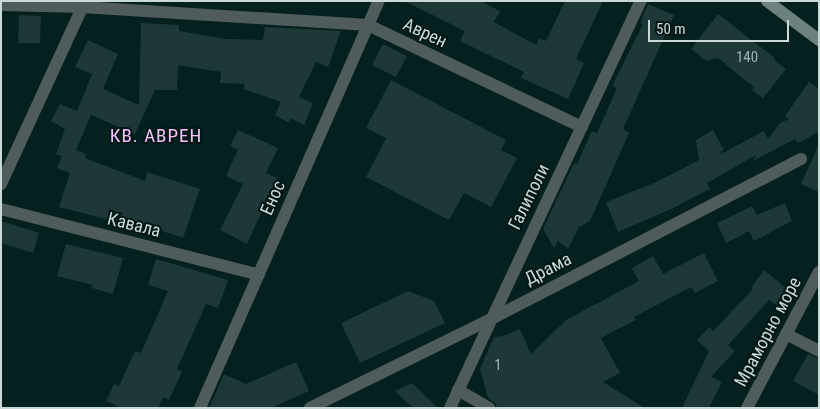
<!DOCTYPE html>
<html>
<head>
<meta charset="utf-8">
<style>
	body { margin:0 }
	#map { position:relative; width:820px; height:409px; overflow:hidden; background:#04201f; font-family:"Roboto Condensed",sans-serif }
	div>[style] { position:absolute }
	.building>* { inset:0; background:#1d3837 }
	.street>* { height:12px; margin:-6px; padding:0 6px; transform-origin:6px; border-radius:6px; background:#505c5b }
	.secondary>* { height:12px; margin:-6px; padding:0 6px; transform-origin:6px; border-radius:6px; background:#6d817f }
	span { translate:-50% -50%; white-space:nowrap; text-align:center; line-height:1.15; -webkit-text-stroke:4px #001716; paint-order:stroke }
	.number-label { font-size:15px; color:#9eb1b0 }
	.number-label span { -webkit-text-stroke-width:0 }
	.street-label { font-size:18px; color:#c9d9d8 }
	.neighbourhood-label { font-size:19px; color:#f5c0fd; letter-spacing:1px }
	.frame { position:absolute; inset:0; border:2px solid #c9d9d8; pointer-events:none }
	.scale { position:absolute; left:648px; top:20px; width:141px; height:22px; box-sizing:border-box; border:2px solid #c9d9d8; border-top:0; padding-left:6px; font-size:15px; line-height:18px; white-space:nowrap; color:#c9d9d8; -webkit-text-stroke:4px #001716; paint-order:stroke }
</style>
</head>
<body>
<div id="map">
	<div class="building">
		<div style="clip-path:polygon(404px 1px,481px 1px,500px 11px,494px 22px,536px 45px,539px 38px,546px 41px,565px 1px,603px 1px,576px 59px,584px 63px,568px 99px,521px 78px,524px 72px,460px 41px,465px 31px)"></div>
		<div style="clip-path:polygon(648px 4px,674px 15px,623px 129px,629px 133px,590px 221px,579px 227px,568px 249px,558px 241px,554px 248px,543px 229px,574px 163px,577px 164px,592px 131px,597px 133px,617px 88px,612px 86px,643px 24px,640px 23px)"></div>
		<div style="clip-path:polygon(718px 14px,775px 58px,774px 60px,786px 69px,763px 98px,752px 90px,754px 87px,718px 58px,706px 61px,691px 49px)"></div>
		<div style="clip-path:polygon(19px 15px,41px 16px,40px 43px,18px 43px)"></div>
		<div style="clip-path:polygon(141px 23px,179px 25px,179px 31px,227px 39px,263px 40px,265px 27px,341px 31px,328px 67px,316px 62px,299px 97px,313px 103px,304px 125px,290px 118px,289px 123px,275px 115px,281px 102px,244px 89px,245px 84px,220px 83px,221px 72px,178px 65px,177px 90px,155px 90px,135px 134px,91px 115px,76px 150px,86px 154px,85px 158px,145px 181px,147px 172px,200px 189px,183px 238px,130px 220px,129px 225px,59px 207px,70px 173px,57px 168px,62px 156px,56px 154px,65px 129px,51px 121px,60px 104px,77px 111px,92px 74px,75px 67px,88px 40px,118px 54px,103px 89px,139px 105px)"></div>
		<div style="clip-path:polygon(383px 44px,407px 56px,396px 77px,372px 65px)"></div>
		<div style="clip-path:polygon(391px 80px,506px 140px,501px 150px,517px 158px,491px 207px,464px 193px,449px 220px,366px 177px,386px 138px,366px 128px)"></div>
		<div style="clip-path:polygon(809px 82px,819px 89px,819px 132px,798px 143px,795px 139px,753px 161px,756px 155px,707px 183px,710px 189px,671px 209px,618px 232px,606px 202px,654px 183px,699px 160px,696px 140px,713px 130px,723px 148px,726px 146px,719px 155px,764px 131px,768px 139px,780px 123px,789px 119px,785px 116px)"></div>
		<div style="clip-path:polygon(238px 130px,278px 148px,266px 173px,277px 178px,247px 244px,220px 230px,243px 184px,226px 176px,238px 150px,230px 146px)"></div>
		<div style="clip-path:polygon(819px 144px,819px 192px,801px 184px)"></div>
		<div style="clip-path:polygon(785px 203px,792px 221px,754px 241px,749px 231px,726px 243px,717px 223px,752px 206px,757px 215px)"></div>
		<div style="clip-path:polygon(1px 221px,39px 233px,33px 253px,1px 243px)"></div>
		<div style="clip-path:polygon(66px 244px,123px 258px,113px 294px,92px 288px,93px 285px,57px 276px)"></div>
		<div style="clip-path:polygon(704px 253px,718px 281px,695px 293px,691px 287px,634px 317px,636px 320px,601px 338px,620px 373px,603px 382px,645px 408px,497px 408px,496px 404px,488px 398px,480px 369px,494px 337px,503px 336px,520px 329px,531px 354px,566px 320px,639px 281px,632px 268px,653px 256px,663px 274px)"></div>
		<div style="clip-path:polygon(156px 259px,228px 280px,218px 308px,206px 304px,177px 369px,182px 372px,169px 400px,163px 397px,158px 408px,121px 408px,106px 401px,114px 384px,119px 386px,135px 351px,141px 353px,168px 291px,148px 285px)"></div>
		<div style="clip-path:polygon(764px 270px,786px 288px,777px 305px,769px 300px,728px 345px,735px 351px,711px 377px,722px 382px,709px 408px,682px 408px,709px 351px,697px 340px,709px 327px,713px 331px,753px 289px,751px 288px)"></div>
		<div style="clip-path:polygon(408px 291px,434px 301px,445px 323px,360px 363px,341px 323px)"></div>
		<div style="clip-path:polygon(808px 354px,819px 359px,819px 395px,793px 381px)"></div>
		<div style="clip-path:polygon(296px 362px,309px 391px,271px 408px,209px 408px,224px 374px,246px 384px)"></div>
		<div style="clip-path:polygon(412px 383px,438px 408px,413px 408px,395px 391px)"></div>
	</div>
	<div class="street">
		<div style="left:1px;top:5px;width:81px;rotate:1.4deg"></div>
		<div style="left:82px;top:7px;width:287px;rotate:3.6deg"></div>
		<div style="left:368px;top:25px;width:237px;rotate:25.5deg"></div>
		<div style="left:1px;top:184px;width:201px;rotate:-65.3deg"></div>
		<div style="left:1px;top:209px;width:266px;rotate:14.3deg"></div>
		<div style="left:786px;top:334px;width:37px;rotate:27deg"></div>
		<div style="left:458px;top:390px;width:36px;rotate:30deg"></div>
		<div style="left:200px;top:408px;width:445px;rotate:-66.3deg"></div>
		<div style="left:310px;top:408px;width:202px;rotate:-26.2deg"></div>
		<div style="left:491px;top:319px;width:349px;rotate:-27.3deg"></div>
		<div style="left:450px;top:408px;width:450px;rotate:-64.9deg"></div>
		<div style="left:747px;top:408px;width:154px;rotate:-62.1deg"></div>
	</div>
	<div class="secondary">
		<div style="left:767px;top:1px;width:65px;rotate:36.9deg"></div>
	</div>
	<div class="number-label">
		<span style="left:747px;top:58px">140</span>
		<span style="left:498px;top:366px">1</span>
	</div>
	<div class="street-label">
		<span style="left:425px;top:33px;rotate:25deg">Аврен</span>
		<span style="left:529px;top:197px;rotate:-64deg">Галиполи</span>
		<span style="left:273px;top:198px;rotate:-66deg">Енос</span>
		<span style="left:134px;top:225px;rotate:14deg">Кавала</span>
		<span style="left:548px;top:269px;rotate:-27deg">Драма</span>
		<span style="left:768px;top:332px;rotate:-62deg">Мраморно море</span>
	</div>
	<div class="neighbourhood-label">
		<span style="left:156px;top:136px">КВ. АВРЕН</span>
	</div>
	<div class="frame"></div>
	<div class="scale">50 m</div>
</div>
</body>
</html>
